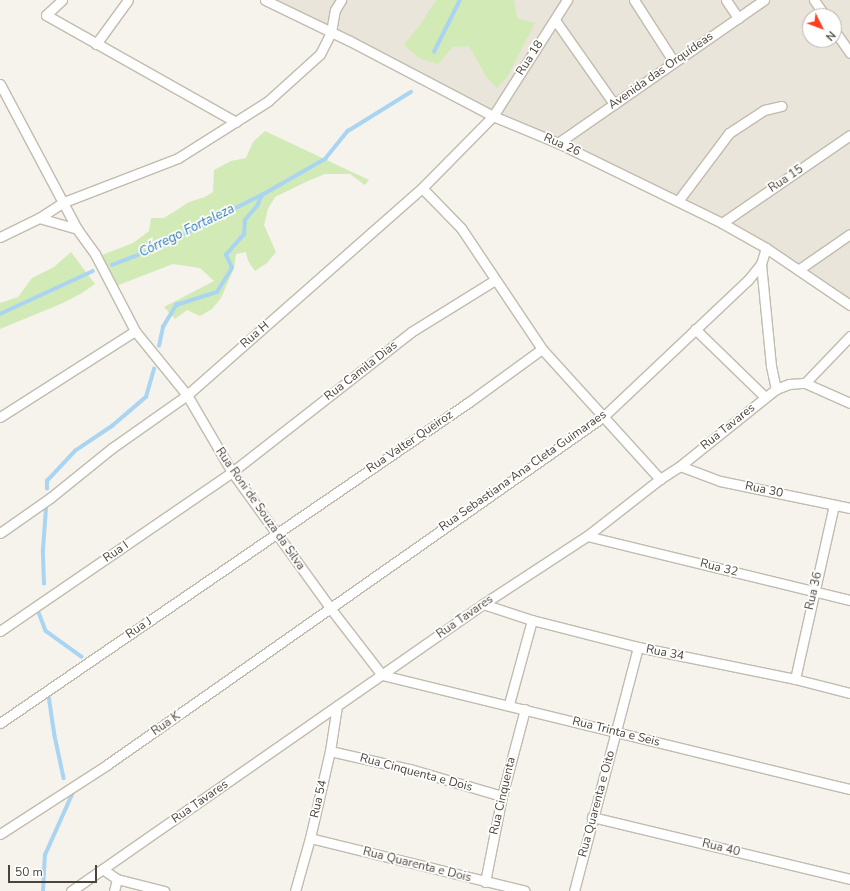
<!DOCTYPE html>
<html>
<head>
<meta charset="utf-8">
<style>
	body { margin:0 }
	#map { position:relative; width:850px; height:891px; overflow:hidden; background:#f6f3ec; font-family:"Nunito Sans",sans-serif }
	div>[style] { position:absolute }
	.residential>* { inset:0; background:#eae5da }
	.green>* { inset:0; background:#d2eab5 }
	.stream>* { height:3.5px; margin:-1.75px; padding:0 1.75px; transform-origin:1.75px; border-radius:1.75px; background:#a9d4f2 }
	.roads { filter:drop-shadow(1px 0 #c2bbae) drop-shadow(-1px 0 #c2bbae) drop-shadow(0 1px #c2bbae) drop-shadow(0 -1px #c2bbae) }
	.minor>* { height:9px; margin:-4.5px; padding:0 4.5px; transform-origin:4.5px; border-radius:4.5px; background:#fff }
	span { translate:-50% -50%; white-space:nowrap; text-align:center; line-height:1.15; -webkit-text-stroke:3.5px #fff; paint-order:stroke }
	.street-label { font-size:12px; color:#4b4439 }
	.water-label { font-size:13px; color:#2e7ab2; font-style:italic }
	.north { position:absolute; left:802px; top:8px; width:40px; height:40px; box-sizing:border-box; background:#fff; border:1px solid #b7b4b0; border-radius:50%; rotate:132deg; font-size:11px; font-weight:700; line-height:16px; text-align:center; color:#4b4439 }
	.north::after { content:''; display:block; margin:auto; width:14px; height:18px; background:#fc3f1d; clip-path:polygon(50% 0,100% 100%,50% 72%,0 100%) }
	.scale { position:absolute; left:8px; top:865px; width:89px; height:18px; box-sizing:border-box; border:2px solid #4b4439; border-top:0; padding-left:5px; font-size:12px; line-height:14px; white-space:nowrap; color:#4b4439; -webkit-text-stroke:3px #fff; paint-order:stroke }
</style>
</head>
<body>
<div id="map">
	<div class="residential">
		<div style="clip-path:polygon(evenodd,262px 0,850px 0,850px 304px,797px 268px,719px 226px,262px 0,810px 16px,834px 16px,834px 40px,810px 40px,810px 16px)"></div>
	</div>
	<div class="green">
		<div style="clip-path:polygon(436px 0,514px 0,517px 18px,535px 23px,508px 76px,497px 88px,487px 78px,469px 46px,453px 47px,438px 64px,419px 58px,404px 45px,424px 19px)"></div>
		<div style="clip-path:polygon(265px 131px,369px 180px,365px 185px,350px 174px,325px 174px,308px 181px,275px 197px,268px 209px,264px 225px,276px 252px,267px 263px,255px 271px,248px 261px,246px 252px,236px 254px,234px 268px,221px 298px,212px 309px,200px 316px,187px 310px,175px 319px,164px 307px,214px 281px,200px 268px,173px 264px,116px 286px,102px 255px,133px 243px,149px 231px,151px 218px,164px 218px,189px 202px,205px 197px,213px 192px,214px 170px,231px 161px,246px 158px,253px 142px)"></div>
		<div style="clip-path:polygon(71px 252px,95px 284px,82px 293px,63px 303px,0 329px,0 303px,18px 297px,32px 278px,54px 267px)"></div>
	</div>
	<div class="stream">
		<div style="left:434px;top:52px;width:58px;rotate:-63.4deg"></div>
		<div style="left:112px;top:265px;width:45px;rotate:-20.9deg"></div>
		<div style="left:154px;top:249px;width:121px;rotate:-26.6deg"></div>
		<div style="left:262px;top:195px;width:73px;rotate:-29.7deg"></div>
		<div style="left:325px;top:159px;width:36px;rotate:-51deg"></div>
		<div style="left:348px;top:131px;width:74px;rotate:-31.8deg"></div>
		<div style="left:0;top:314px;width:102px;rotate:-24.8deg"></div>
		<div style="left:159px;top:346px;width:19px;rotate:-78deg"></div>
		<div style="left:163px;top:327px;width:26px;rotate:-59deg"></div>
		<div style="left:176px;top:305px;width:43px;rotate:-17.6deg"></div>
		<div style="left:217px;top:292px;width:28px;rotate:-58deg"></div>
		<div style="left:232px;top:268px;width:14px;rotate:-115deg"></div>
		<div style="left:226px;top:255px;width:28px;rotate:-49deg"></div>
		<div style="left:244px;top:234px;width:14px;rotate:-86deg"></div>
		<div style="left:245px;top:220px;width:18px;rotate:-49deg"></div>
		<div style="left:257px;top:206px;width:12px;rotate:-66deg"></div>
		<div style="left:47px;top:489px;width:8px;rotate:-90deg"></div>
		<div style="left:47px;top:481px;width:41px;rotate:-47deg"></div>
		<div style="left:75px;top:451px;width:45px;rotate:-34deg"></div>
		<div style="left:112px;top:426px;width:45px;rotate:-40.5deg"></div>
		<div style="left:146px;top:397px;width:29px;rotate:-74deg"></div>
		<div style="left:44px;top:584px;width:34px;rotate:-92deg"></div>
		<div style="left:43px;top:550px;width:42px;rotate:-85.9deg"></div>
		<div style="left:38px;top:610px;width:22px;rotate:69deg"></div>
		<div style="left:46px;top:631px;width:44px;rotate:35.8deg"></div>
		<div style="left:49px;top:696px;width:40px;rotate:81.5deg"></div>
		<div style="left:55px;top:736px;width:43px;rotate:77.9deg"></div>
		<div style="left:43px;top:891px;width:36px;rotate:-87deg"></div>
		<div style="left:45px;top:855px;width:73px;rotate:-65.9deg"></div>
	</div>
	<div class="roads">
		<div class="minor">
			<div style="left:62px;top:0;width:22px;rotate:137deg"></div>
			<div style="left:46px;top:15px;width:218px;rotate:29.4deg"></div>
			<div style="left:265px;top:0;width:94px;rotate:25.8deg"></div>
			<div style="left:350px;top:41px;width:161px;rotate:27.7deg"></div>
			<div style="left:493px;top:116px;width:70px;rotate:22.6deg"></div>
			<div style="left:558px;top:143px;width:182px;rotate:26deg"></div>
			<div style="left:722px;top:223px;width:51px;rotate:29.6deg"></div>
			<div style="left:766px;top:248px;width:102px;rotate:34.2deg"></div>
			<div style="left:634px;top:0;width:74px;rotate:57.2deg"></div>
			<div style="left:726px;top:0;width:22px;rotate:56deg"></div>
			<div style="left:814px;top:0;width:19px;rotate:55deg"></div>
			<div style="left:555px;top:20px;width:103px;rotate:54.9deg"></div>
			<div style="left:834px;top:30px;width:28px;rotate:55deg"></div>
			<div style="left:96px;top:44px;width:54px;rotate:-54deg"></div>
			<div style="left:0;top:84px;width:164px;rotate:62deg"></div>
			<div style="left:558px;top:143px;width:251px;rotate:-34.8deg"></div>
			<div style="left:422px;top:188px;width:56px;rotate:45.7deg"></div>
			<div style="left:461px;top:228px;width:146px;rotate:56.2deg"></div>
			<div style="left:542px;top:349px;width:176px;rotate:47.8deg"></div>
			<div style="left:678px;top:201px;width:85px;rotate:-53.1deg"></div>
			<div style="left:729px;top:133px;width:42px;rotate:-33.3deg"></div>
			<div style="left:764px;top:110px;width:18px;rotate:-13deg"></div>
			<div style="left:39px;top:218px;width:40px;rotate:16deg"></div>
			<div style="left:77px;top:229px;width:31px;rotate:54deg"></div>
			<div style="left:95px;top:254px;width:87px;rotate:62.5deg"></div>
			<div style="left:135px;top:331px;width:82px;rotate:50.9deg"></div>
			<div style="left:187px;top:395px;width:89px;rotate:59.7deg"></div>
			<div style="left:232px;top:472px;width:169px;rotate:54.1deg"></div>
			<div style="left:331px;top:609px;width:83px;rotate:52.3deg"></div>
			<div style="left:382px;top:675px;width:482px;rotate:13.7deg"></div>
			<div style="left:722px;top:223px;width:155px;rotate:-34.5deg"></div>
			<div style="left:0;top:237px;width:43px;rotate:-26deg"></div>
			<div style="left:39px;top:218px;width:30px;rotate:-33deg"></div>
			<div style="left:64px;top:202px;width:122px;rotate:-21.1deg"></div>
			<div style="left:178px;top:158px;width:107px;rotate:-32.3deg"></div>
			<div style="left:268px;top:101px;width:70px;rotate:-42.1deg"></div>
			<div style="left:320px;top:54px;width:25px;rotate:-63deg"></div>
			<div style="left:331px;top:32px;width:22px;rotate:-80deg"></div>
			<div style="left:335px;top:10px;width:12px;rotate:-59deg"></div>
			<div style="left:761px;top:264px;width:102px;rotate:84.4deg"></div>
			<div style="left:771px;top:366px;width:24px;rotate:78deg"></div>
			<div style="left:798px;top:270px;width:63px;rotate:-34.7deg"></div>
			<div style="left:695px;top:329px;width:98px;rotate:44.2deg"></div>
			<div style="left:805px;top:383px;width:49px;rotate:24deg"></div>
			<div style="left:0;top:417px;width:160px;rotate:-32.5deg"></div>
			<div style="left:680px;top:466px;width:43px;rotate:20.6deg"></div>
			<div style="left:720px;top:481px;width:133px;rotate:11.7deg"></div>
			<div style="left:0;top:533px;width:61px;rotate:-35deg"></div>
			<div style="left:50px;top:498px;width:80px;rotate:-38.9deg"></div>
			<div style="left:112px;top:448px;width:92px;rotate:-35.2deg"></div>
			<div style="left:187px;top:395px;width:313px;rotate:-41.4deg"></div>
			<div style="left:422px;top:188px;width:101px;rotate:-45.4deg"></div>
			<div style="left:493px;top:116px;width:138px;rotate:-57.5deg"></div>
			<div style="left:587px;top:536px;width:271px;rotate:13.7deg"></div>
			<div style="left:483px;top:604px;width:52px;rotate:18.1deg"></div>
			<div style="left:532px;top:620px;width:109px;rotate:14.3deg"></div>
			<div style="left:638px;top:647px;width:160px;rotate:11.5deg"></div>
			<div style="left:795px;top:679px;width:57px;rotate:14.3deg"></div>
			<div style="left:0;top:631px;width:281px;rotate:-34.4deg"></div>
			<div style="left:232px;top:472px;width:227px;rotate:-38deg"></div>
			<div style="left:411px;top:332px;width:99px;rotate:-31.8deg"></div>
			<div style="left:795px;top:679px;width:178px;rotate:-77.4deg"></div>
			<div style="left:509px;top:704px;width:87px;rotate:-74.7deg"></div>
			<div style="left:0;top:723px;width:568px;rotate:-34.39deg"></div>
			<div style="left:469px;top:402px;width:90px;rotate:-36deg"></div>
			<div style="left:330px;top:751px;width:82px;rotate:12.7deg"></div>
			<div style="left:410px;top:769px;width:96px;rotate:16.4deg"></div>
			<div style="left:592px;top:817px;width:265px;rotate:13.5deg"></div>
			<div style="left:0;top:834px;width:129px;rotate:-32.9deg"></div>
			<div style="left:108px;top:764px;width:606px;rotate:-35.05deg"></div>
			<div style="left:604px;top:416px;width:198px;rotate:-43.4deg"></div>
			<div style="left:748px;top:280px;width:21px;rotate:-51deg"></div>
			<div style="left:761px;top:264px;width:17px;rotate:-73deg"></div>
			<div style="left:310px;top:838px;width:221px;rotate:13.8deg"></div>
			<div style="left:104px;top:870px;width:16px;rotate:35deg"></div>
			<div style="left:117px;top:879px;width:12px;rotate:104deg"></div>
			<div style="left:117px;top:879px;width:49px;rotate:14.3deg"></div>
			<div style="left:485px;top:882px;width:88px;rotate:-78.8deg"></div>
			<div style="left:502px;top:796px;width:90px;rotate:-75.2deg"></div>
			<div style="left:71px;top:891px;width:502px;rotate:-34.86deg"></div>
			<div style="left:483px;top:604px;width:124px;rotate:-33.2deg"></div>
			<div style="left:587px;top:536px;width:93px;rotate:-38deg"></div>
			<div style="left:660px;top:479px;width:24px;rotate:-33deg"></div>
			<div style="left:680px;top:466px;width:123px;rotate:-38.7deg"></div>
			<div style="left:776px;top:389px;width:14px;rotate:-21deg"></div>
			<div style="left:789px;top:384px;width:16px;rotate:-4deg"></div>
			<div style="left:805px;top:383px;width:65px;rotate:-46.2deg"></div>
			<div style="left:295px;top:891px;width:55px;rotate:-74.2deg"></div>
			<div style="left:310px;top:838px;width:89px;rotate:-77.1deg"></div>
			<div style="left:330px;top:751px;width:46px;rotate:-81.2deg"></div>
			<div style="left:574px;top:891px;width:252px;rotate:-75.3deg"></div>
		</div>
	</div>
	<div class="street-label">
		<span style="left:530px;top:58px;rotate:-57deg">Rua 18</span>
		<span style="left:661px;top:71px;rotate:-35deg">Avenida das Orquídeas</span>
		<span style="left:562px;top:145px;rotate:24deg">Rua 26</span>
		<span style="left:786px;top:179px;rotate:-34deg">Rua 15</span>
		<span style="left:255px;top:335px;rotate:-41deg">Rua H</span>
		<span style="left:361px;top:371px;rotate:-38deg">Rua Camila Dias</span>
		<span style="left:728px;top:427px;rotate:-39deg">Rua Tavares</span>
		<span style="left:410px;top:442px;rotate:-34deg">Rua Valter Queiroz</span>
		<span style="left:523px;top:471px;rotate:-35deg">Rua Sebastiana Ana Cleta Guimaraes</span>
		<span style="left:764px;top:490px;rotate:12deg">Rua 30</span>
		<span style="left:260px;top:509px;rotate:55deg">Rua Roni de Souza da Silva</span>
		<span style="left:116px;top:552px;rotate:-35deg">Rua I</span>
		<span style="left:719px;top:568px;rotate:14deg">Rua 32</span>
		<span style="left:814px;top:591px;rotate:-77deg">Rua 36</span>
		<span style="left:465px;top:617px;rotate:-35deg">Rua Tavares</span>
		<span style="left:139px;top:628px;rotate:-34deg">Rua J</span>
		<span style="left:665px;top:653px;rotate:11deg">Rua 34</span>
		<span style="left:166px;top:724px;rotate:-35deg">Rua K</span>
		<span style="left:616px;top:732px;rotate:14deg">Rua Trinta e Seis</span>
		<span style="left:416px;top:773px;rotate:15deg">Rua Cinquenta e Dois</span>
		<span style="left:503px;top:796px;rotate:-77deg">Rua Cinquenta</span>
		<span style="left:319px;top:799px;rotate:-77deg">Rua 54</span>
		<span style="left:200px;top:802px;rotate:-35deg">Rua Tavares</span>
		<span style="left:597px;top:804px;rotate:-75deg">Rua Quarenta e Oito</span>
		<span style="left:721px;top:848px;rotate:14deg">Rua 40</span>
		<span style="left:417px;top:865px;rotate:14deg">Rua Quarenta e Dois</span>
	</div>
	<div class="water-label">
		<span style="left:187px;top:231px;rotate:-26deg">Córrego Fortaleza</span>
	</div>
	<div class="north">N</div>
	<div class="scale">50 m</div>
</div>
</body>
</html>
